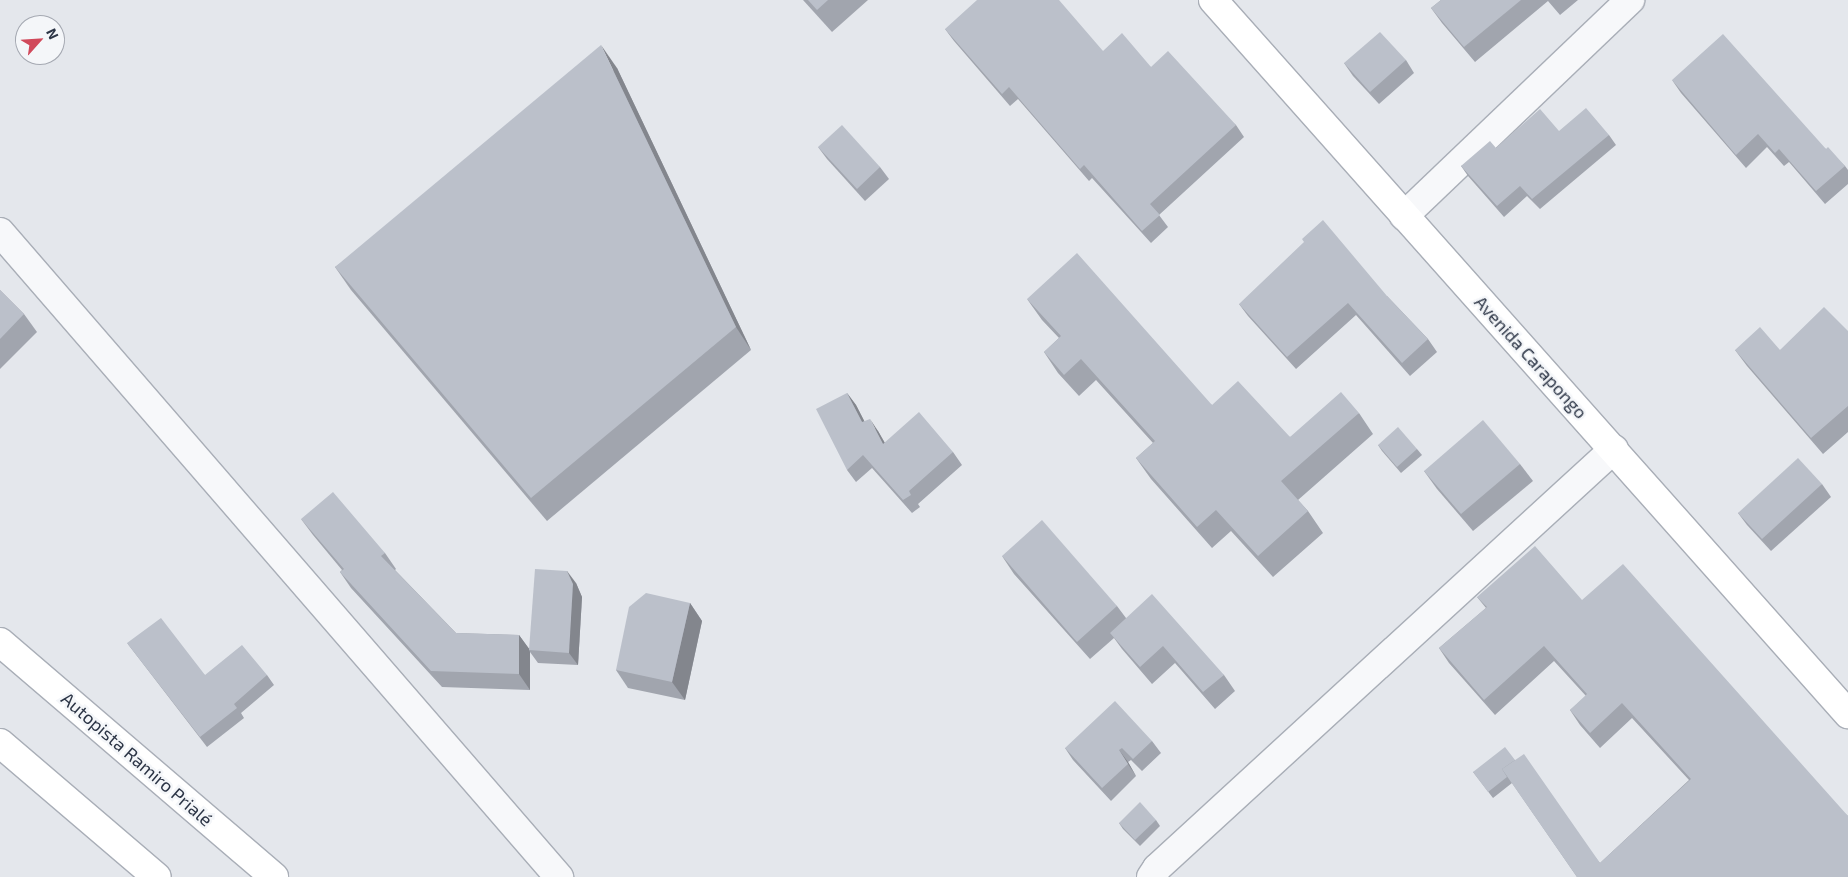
<!DOCTYPE html>
<html>
<head>
<meta charset="utf-8">
<style>
	body { margin:0 }
	#map { position:relative; width:1848px; height:877px; overflow:hidden; background:#e4e7ec; font-family:"Exo 2",sans-serif }
	div>[style] { position:absolute }
	.roads { filter:drop-shadow(1px 0 #a9aeb7) drop-shadow(-1px 0 #a9aeb7) drop-shadow(0 1px #a9aeb7) drop-shadow(0 -1px #a9aeb7) }
	.street>* { height:28px; margin:-14px; padding:0 14px; transform-origin:14px; border-radius:14px; background:#f7f8fa }
	.secondary>* { height:28px; margin:-14px; padding:0 14px; transform-origin:14px; border-radius:14px; background:#fff }
	.highway>* { height:28px; margin:-14px; padding:0 14px; transform-origin:14px; border-radius:14px; background:#fff }
	.wall>* { inset:0; background:#a1a5ae }
	.shaded-wall>* { inset:0; background:#83868d }
	.building>* { inset:0; background:#bbc0ca }
	span { translate:-50% -50%; white-space:nowrap; text-align:center; line-height:1.15; -webkit-text-stroke:5px #f4f6f9; paint-order:stroke }
	.street-label { font-size:18px; color:#2b3445 }
	.north { position:absolute; left:15px; top:15px; width:50px; height:50px; box-sizing:border-box; background:#f4f6f9; border:1px solid #a4a8b1; border-radius:50%; rotate:64deg; font-size:14px; font-weight:700; line-height:20px; text-align:center; color:#2b3445 }
	.north::after { content:''; display:block; margin:auto; width:18px; height:22px; background:#d1495b; clip-path:polygon(50% 0,100% 100%,50% 72%,0 100%) }
</style>
</head>
<body>
<div id="map">
	<div class="roads">
		<div class="street">
			<div style="left:1404px;top:216px;width:313px;rotate:-43.7deg"></div>
			<div style="left:0;top:232px;width:854px;rotate:49.09deg"></div>
			<div style="left:1151px;top:877px;width:11px;rotate:-56deg"></div>
			<div style="left:1157px;top:868px;width:620px;rotate:-42.52deg"></div>
		</div>
		<div class="secondary">
			<div style="left:1213px;top:0;width:956px;rotate:48.35deg"></div>
		</div>
		<div class="highway">
			<div style="left:0;top:642px;width:361px;rotate:40.6deg"></div>
			<div style="left:0;top:743px;width:206px;rotate:40.5deg"></div>
		</div>
	</div>
	<div class="wall">
		<div style="clip-path:polygon(803px 0,868px 0,832px 32px)"></div>
		<div style="clip-path:polygon(1441px 0,1578px 0,1560px 15px,1548px 1px,1475px 62px,1442px 23px,1431px 8px)"></div>
		<div style="clip-path:polygon(945px 29px,1103px 51px,1151px 67px,1236px 125px,1244px 137px,1159px 215px,1168px 227px,1151px 243px,1092px 178px,1089px 181px,1018px 99px,1010px 106px,954px 41px)"></div>
		<div style="clip-path:polygon(1406px 60px,1414px 73px,1379px 104px,1353px 76px,1344px 63px)"></div>
		<div style="clip-path:polygon(617px 68px,751px 350px,547px 521px,351px 290px,335px 267px)"></div>
		<div style="clip-path:polygon(1672px 80px,1826px 149px,1845px 166px,1848px 170px,1848px 184px,1825px 204px,1789px 162px,1784px 166px,1767px 147px,1746px 168px,1681px 93px)"></div>
		<div style="clip-path:polygon(1559px 131px,1609px 135px,1616px 145px,1540px 209px,1527px 196px,1504px 217px,1468px 176px,1461px 166px,1496px 148px)"></div>
		<div style="clip-path:polygon(818px 147px,880px 167px,889px 179px,865px 201px,827px 159px)"></div>
		<div style="clip-path:polygon(0 290px,24px 314px,37px 332px,0 369px)"></div>
		<div style="clip-path:polygon(1387px 296px,1428px 339px,1437px 352px,1410px 376px,1356px 315px,1296px 369px,1248px 316px,1239px 304px)"></div>
		<div style="clip-path:polygon(1027px 299px,1212px 405px,1290px 437px,1359px 413px,1373px 434px,1298px 500px,1308px 511px,1323px 533px,1273px 577px,1231px 531px,1212px 548px,1151px 479px,1136px 458px,1153px 443px,1096px 380px,1079px 396px,1058px 373px,1044px 352px,1059px 338px,1042px 320px)"></div>
		<div style="clip-path:polygon(1848px 331px,1848px 432px,1823px 454px,1747px 366px,1735px 350px,1780px 350px)"></div>
		<div style="clip-path:polygon(847px 393px,856px 405px,864px 421px,878px 431px,885px 443px,953px 452px,962px 465px,918px 504px,920px 507px,912px 513px,872px 468px,856px 482px,847px 470px)"></div>
		<div style="clip-path:polygon(1378px 445px,1417px 449px,1422px 455px,1401px 473px,1382px 451px)"></div>
		<div style="clip-path:polygon(1520px 464px,1533px 481px,1473px 531px,1437px 489px,1424px 471px)"></div>
		<div style="clip-path:polygon(1822px 484px,1831px 497px,1771px 551px,1747px 525px,1738px 513px)"></div>
		<div style="clip-path:polygon(301px 519px,385px 553px,396px 569px,395px 570px,456px 633px,519px 635px,529px 649px,576px 583px,582px 597px,578px 665px,538px 663px,530px 652px,530px 690px,442px 687px,351px 588px,340px 572px,342px 570px,313px 535px)"></div>
		<div style="clip-path:polygon(1002px 556px,1117px 606px,1126px 618px,1224px 675px,1235px 691px,1215px 709px,1175px 663px,1152px 684px,1122px 649px,1114px 638px,1090px 659px,1014px 574px)"></div>
		<div style="clip-path:polygon(1477px 597px,1582px 600px,1848px 816px,1577px 877px,1512px 783px,1493px 798px,1473px 772px,1515px 760px,1600px 863px,1689px 780px,1632px 718px,1600px 748px,1580px 725px,1570px 710px,1586px 696px,1554px 661px,1495px 715px,1449px 663px,1439px 648px,1486px 608px)"></div>
		<div style="clip-path:polygon(690px 603px,702px 621px,685px 700px,628px 688px,616px 670px)"></div>
		<div style="clip-path:polygon(127px 643px,205px 675px,267px 675px,274px 685px,241px 713px,244px 718px,207px 747px)"></div>
		<div style="clip-path:polygon(1152px 741px,1161px 753px,1142px 771px,1131px 760px,1128px 762px,1136px 776px,1111px 801px,1073px 760px,1065px 748px)"></div>
		<div style="clip-path:polygon(1156px 820px,1160px 826px,1140px 846px,1123px 829px,1119px 823px)"></div>
	</div>
	<div class="shaded-wall">
		<div style="clip-path:polygon(601px 45px,617px 68px,751px 350px,736px 327px)"></div>
		<div style="clip-path:polygon(847px 393px,856px 405px,871px 434px,862px 422px)"></div>
		<div style="clip-path:polygon(870px 419px,878px 431px,892px 456px,883px 444px)"></div>
		<div style="clip-path:polygon(567px 571px,576px 583px,582px 597px,578px 665px,569px 653px)"></div>
		<div style="clip-path:polygon(690px 603px,702px 621px,685px 700px,672px 682px)"></div>
		<div style="clip-path:polygon(519px 635px,530px 650px,529px 650px,530px 652px,530px 690px,519px 674px)"></div>
		<div style="clip-path:polygon(1119px 750px,1128px 762px,1136px 776px,1128px 764px)"></div>
	</div>
	<div class="building">
		<div style="clip-path:polygon(808px 0,828px 0,817px 10px)"></div>
		<div style="clip-path:polygon(977px 0,1059px 0,1103px 51px,1122px 33px,1151px 67px,1168px 51px,1236px 125px,1150px 204px,1160px 215px,1142px 231px,1084px 165px,1080px 169px,1009px 87px,1002px 94px,945px 29px)"></div>
		<div style="clip-path:polygon(1441px 0,1521px 0,1464px 47px,1431px 8px)"></div>
		<div style="clip-path:polygon(1380px 32px,1406px 60px,1370px 92px,1344px 63px)"></div>
		<div style="clip-path:polygon(1723px 34px,1826px 149px,1828px 147px,1845px 166px,1816px 191px,1779px 149px,1775px 153px,1758px 134px,1736px 155px,1672px 80px)"></div>
		<div style="clip-path:polygon(601px 45px,736px 327px,531px 498px,335px 267px)"></div>
		<div style="clip-path:polygon(1586px 108px,1609px 135px,1532px 199px,1520px 186px,1497px 206px,1461px 166px,1490px 141px,1496px 148px,1540px 109px,1559px 131px)"></div>
		<div style="clip-path:polygon(842px 125px,880px 167px,857px 189px,818px 147px)"></div>
		<div style="clip-path:polygon(1323px 220px,1387px 296px,1428px 339px,1402px 363px,1348px 303px,1287px 357px,1239px 304px,1304px 242px,1302px 239px)"></div>
		<div style="clip-path:polygon(1077px 253px,1212px 405px,1238px 381px,1290px 437px,1341px 392px,1359px 413px,1281px 481px,1308px 511px,1258px 556px,1216px 510px,1197px 527px,1136px 458px,1155px 441px,1081px 359px,1064px 375px,1044px 352px,1061px 336px,1027px 299px)"></div>
		<div style="clip-path:polygon(0 290px,24px 314px,0 339px)"></div>
		<div style="clip-path:polygon(1824px 307px,1848px 331px,1848px 406px,1811px 438px,1735px 350px,1760px 327px,1780px 350px)"></div>
		<div style="clip-path:polygon(847px 393px,862px 422px,870px 419px,883px 444px,919px 412px,953px 452px,909px 491px,911px 495px,903px 500px,863px 455px,847px 470px,816px 409px)"></div>
		<div style="clip-path:polygon(1483px 420px,1520px 464px,1461px 514px,1424px 471px)"></div>
		<div style="clip-path:polygon(1398px 427px,1417px 449px,1397px 467px,1378px 445px)"></div>
		<div style="clip-path:polygon(1798px 458px,1822px 484px,1762px 539px,1738px 513px)"></div>
		<div style="clip-path:polygon(333px 492px,385px 553px,381px 556px,456px 633px,519px 635px,519px 674px,431px 671px,340px 572px,344px 569px,301px 519px)"></div>
		<div style="clip-path:polygon(1042px 520px,1117px 606px,1077px 642px,1002px 556px)"></div>
		<div style="clip-path:polygon(1535px 546px,1582px 600px,1623px 564px,1848px 816px,1848px 877px,1577px 877px,1502px 769px,1524px 754px,1600px 863px,1691px 779px,1622px 703px,1590px 733px,1570px 710px,1587px 694px,1544px 646px,1484px 700px,1439px 648px,1487px 607px,1477px 597px)"></div>
		<div style="clip-path:polygon(535px 569px,567px 571px,573px 584px,569px 653px,529px 650px)"></div>
		<div style="clip-path:polygon(646px 593px,690px 603px,672px 682px,616px 670px,629px 607px)"></div>
		<div style="clip-path:polygon(1152px 594px,1224px 675px,1203px 692px,1163px 646px,1140px 667px,1110px 633px)"></div>
		<div style="clip-path:polygon(161px 618px,205px 675px,242px 645px,267px 675px,234px 704px,237px 708px,200px 737px,127px 643px)"></div>
		<div style="clip-path:polygon(1115px 701px,1152px 741px,1133px 759px,1122px 748px,1119px 750px,1128px 764px,1102px 788px,1065px 748px)"></div>
		<div style="clip-path:polygon(1505px 747px,1515px 760px,1502px 769px,1507px 777px,1488px 792px,1473px 772px)"></div>
		<div style="clip-path:polygon(1140px 802px,1156px 820px,1135px 840px,1119px 823px)"></div>
	</div>
	<div class="street-label">
		<span style="left:1531px;top:357px;rotate:48deg">Avenida Carapongo</span>
		<span style="left:137px;top:759px;rotate:41deg">Autopista Ramiro Prialé</span>
	</div>
	<div class="north">N</div>
</div>
</body>
</html>
